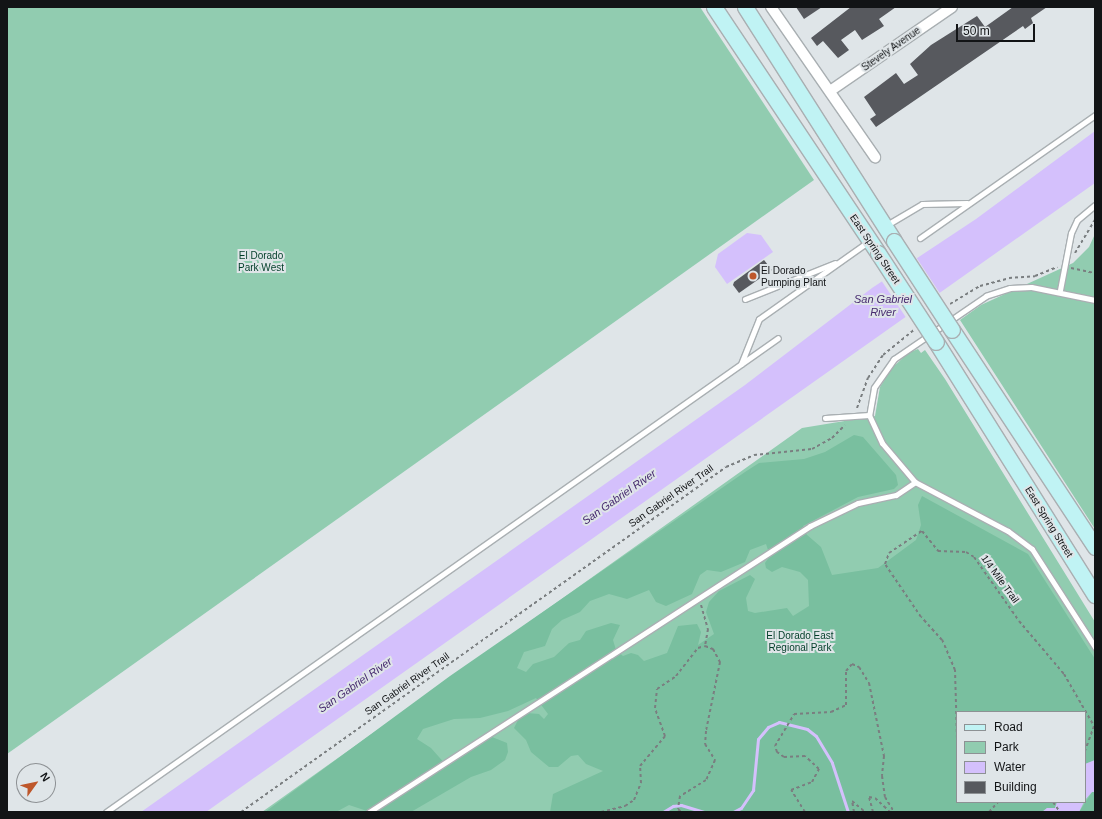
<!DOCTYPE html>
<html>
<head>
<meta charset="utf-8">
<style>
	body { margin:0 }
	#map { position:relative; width:1102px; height:819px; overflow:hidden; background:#dfe5e8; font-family:Helvetica,sans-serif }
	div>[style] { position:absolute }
	.green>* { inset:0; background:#91ccb0 }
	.forest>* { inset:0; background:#79bf9f }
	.water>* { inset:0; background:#d4c0fc }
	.pier>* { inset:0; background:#dfe5e8 }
	.stream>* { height:3px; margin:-1.5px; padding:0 1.5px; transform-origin:1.5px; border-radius:1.5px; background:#d4c0fc }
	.building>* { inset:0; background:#57595e }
	.path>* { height:2px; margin-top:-1px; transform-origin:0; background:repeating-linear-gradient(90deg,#7a7e80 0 3px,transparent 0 6px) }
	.roads { filter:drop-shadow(1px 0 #a9afb2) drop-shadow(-1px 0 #a9afb2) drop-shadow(0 1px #a9afb2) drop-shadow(0 -1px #a9afb2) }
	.service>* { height:5px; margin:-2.5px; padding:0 2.5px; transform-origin:2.5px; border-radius:2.5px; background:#fff }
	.minor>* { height:10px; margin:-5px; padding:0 5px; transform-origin:5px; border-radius:5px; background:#fff }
	.secondary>* { height:15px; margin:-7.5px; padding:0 7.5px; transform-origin:7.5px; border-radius:7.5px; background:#c0f3f4 }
	.bridges { filter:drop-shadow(1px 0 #a9afb2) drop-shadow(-1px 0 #a9afb2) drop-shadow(0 1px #a9afb2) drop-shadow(0 -1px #a9afb2) }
	.secondary-bridge>* { height:15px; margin:-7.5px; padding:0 7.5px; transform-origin:7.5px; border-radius:7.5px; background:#c0f3f4 }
	.dots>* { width:11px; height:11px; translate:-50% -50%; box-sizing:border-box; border:2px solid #dfe5e8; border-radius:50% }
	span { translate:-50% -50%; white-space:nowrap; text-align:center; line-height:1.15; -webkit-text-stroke:4px #dfe5e8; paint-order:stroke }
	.street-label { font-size:10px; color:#121416 }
	.park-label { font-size:10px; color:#003d28 }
	.poi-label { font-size:10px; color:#121416 }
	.left { translate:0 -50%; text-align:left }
	.water-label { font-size:11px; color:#462a6e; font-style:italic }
	.frame { position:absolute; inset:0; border:8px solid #121416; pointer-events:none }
	.legend { position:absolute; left:956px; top:711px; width:130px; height:92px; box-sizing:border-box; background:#dfe5e8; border:1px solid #8d9194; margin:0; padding:5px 7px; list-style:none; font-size:12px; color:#121416 }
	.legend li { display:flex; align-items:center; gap:8px; height:20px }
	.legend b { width:20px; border:1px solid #8d9194 }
	.north { position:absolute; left:16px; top:763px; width:40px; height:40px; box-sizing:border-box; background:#dfe5e8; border:1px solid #8d9194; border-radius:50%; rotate:57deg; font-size:11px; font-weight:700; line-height:16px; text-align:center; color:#121416 }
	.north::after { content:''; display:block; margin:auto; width:14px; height:18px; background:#be572b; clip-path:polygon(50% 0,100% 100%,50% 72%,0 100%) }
	.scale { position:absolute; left:956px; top:24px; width:79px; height:18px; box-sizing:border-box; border:2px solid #121416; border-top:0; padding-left:5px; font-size:12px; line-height:14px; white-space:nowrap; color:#121416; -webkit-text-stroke:3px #dfe5e8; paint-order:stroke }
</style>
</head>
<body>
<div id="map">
	<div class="green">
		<div style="clip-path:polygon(7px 7px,700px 7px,814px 180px,7px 754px)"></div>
		<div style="clip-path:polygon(1095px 234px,1095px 529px,960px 320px,981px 305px,1073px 263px,1089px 247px)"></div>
		<div style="clip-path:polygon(evenodd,918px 349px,921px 353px,925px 350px,945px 379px,1095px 622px,1095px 812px,262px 812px,802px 428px,875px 416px,880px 387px,891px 369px,908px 353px,918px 349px,957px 712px,1085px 712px,1085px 802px,957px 802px,957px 712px)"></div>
	</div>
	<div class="forest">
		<div style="clip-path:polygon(evenodd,854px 435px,863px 437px,896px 475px,898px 485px,894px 489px,858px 497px,803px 526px,806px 534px,821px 547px,832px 575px,878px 568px,916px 540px,921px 525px,918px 505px,922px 496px,1028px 554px,1095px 659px,1095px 760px,1085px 764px,1085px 712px,957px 712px,957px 802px,1057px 802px,1055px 808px,1047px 808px,1042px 812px,550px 812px,553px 794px,603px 771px,586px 764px,578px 755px,571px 756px,558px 767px,549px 767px,531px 752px,526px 740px,514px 728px,520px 716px,527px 713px,539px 714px,544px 719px,548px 714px,536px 698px,508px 711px,480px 718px,454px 719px,423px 729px,417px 739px,431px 748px,447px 766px,492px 737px,507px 743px,508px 752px,505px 760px,491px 770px,471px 777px,411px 812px,370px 812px,349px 805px,336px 812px,265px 812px,450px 676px,745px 472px,759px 463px,804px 459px,825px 452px,854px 435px,766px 544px,770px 556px,765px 563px,766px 568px,772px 572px,782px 567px,800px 572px,808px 580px,809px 606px,793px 616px,787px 608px,755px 613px,748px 611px,746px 598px,755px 579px,750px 575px,719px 591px,709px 602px,706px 612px,714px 634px,698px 645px,701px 632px,697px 624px,678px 626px,667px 653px,644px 661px,638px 655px,631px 653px,623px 656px,616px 650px,613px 640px,620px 625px,611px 623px,586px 631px,580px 640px,569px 643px,554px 657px,533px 664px,526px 672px,517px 668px,524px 652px,545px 646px,552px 629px,562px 620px,580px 612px,590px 601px,609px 594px,627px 599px,649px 590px,656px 602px,666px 606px,692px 594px,700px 575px,707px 570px,721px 572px,745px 562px,750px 550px,766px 544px)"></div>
		<div style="clip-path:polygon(1092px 792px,1095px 792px,1095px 812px,1079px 812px)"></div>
	</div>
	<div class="water">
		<div style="clip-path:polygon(1095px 131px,1095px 183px,206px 812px,141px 812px,745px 385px,872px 288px,976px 219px)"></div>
		<div style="clip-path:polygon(747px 233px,761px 235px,773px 252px,727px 284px,715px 267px,718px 254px)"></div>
		<div style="clip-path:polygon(1095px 760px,1095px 792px,1092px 792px,1085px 800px,1085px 764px)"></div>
		<div style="clip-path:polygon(1057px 802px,1084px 802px,1079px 812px,1042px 812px,1047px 808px,1055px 808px)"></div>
	</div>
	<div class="pier">
		<div style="clip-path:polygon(916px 257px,941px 295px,907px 319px,881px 280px)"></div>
	</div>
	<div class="stream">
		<div style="left:663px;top:812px;width:12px;rotate:-31deg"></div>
		<div style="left:673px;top:806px;width:8px;rotate:-7deg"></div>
		<div style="left:681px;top:805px;width:24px;rotate:17deg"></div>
		<div style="left:733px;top:812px;width:9px;rotate:-27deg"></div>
		<div style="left:741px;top:808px;width:22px;rotate:-56deg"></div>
		<div style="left:753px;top:790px;width:51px;rotate:-84.4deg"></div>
		<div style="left:758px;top:739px;width:16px;rotate:-50deg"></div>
		<div style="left:768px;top:727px;width:12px;rotate:-24deg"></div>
		<div style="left:779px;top:722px;width:29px;rotate:14deg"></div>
		<div style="left:807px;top:729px;width:11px;rotate:38deg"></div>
		<div style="left:816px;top:736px;width:31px;rotate:59deg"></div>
		<div style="left:832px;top:763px;width:52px;rotate:71.9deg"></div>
	</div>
	<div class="building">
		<div style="clip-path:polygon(796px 7px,822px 7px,804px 19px)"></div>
		<div style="clip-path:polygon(851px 7px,896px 7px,879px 19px,884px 26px,862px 40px,855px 30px,841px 40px,849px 50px,838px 58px,823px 41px,817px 46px,811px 38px)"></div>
		<div style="clip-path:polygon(1013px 7px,1047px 7px,1031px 18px,1033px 23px,1025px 29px,1023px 26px,876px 127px,870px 119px,876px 115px,864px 97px,896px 73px,904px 84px,918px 75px,910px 64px,931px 45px,977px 16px,985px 27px)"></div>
		<div style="clip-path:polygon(764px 260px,772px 270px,739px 293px,733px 285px,734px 282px)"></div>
	</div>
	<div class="path">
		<div style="left:1075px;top:253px;width:39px;rotate:-59deg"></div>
		<div style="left:1071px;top:268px;width:25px;rotate:12deg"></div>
		<div style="left:950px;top:304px;width:35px;rotate:-31deg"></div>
		<div style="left:980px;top:286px;width:30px;rotate:-15deg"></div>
		<div style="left:1009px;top:278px;width:26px;rotate:-4deg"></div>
		<div style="left:1035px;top:276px;width:24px;rotate:-22deg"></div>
		<div style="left:857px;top:408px;width:32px;rotate:-70deg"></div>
		<div style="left:868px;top:378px;width:27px;rotate:-57deg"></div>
		<div style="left:883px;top:355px;width:40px;rotate:-39deg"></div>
		<div style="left:701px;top:605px;width:25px;rotate:74deg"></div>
		<div style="left:708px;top:629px;width:17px;rotate:100deg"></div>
		<div style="left:957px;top:738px;width:68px;rotate:-91.7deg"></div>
		<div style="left:955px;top:670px;width:33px;rotate:-113deg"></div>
		<div style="left:942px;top:640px;width:31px;rotate:-132deg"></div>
		<div style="left:921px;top:617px;width:64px;rotate:-124.2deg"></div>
		<div style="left:885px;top:564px;width:12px;rotate:-70deg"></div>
		<div style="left:889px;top:553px;width:40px;rotate:-34deg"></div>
		<div style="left:922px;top:531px;width:26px;rotate:51deg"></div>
		<div style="left:938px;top:551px;width:28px;rotate:2deg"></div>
		<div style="left:966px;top:552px;width:9px;rotate:32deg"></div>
		<div style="left:974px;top:557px;width:78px;rotate:54.9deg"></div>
		<div style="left:1019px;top:621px;width:70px;rotate:49.7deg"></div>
		<div style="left:1064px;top:674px;width:60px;rotate:60deg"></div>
		<div style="left:1094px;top:726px;width:27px;rotate:110deg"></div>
		<div style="left:1053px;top:802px;width:12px;rotate:55deg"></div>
		<div style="left:241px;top:812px;width:595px;rotate:-35.43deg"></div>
		<div style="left:726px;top:467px;width:30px;rotate:-23deg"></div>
		<div style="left:754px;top:455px;width:58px;rotate:-5.9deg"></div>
		<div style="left:812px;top:449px;width:23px;rotate:-29deg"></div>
		<div style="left:832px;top:438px;width:18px;rotate:-45deg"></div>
		<div style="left:601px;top:812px;width:25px;rotate:-14deg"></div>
		<div style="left:625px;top:806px;width:11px;rotate:-34deg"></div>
		<div style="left:634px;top:800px;width:18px;rotate:-68deg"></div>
		<div style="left:641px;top:783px;width:17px;rotate:-93deg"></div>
		<div style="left:640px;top:766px;width:39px;rotate:-50deg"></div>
		<div style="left:665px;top:736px;width:30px;rotate:-110deg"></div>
		<div style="left:655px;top:708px;width:19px;rotate:-84deg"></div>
		<div style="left:657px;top:689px;width:23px;rotate:-34deg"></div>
		<div style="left:676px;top:676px;width:36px;rotate:-52deg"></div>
		<div style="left:698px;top:648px;width:7px;rotate:-16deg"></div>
		<div style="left:705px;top:646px;width:9px;rotate:21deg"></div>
		<div style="left:713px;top:649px;width:15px;rotate:62deg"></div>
		<div style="left:720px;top:662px;width:70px;rotate:101.5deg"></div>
		<div style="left:706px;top:731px;width:13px;rotate:94deg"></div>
		<div style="left:705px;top:744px;width:19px;rotate:58deg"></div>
		<div style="left:715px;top:760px;width:22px;rotate:114deg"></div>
		<div style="left:706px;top:780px;width:31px;rotate:148deg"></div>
		<div style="left:680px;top:796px;width:13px;rotate:99deg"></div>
		<div style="left:678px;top:809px;width:4px;rotate:45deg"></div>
		<div style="left:805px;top:812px;width:26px;rotate:-122deg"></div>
		<div style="left:791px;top:790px;width:22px;rotate:-21deg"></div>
		<div style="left:812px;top:782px;width:15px;rotate:-62deg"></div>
		<div style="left:819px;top:769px;width:19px;rotate:-137deg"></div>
		<div style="left:805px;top:756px;width:21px;rotate:177deg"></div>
		<div style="left:784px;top:757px;width:9px;rotate:-144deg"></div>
		<div style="left:777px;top:752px;width:6px;rotate:-108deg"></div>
		<div style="left:775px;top:746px;width:37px;rotate:-59deg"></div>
		<div style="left:794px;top:714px;width:37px;rotate:-3deg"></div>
		<div style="left:831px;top:712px;width:17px;rotate:-25deg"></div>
		<div style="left:846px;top:705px;width:34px;rotate:-90deg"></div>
		<div style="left:846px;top:671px;width:9px;rotate:-49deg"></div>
		<div style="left:852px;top:664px;width:8px;rotate:23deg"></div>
		<div style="left:859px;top:667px;width:19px;rotate:58deg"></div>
		<div style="left:869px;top:683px;width:75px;rotate:78.4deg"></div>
		<div style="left:884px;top:756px;width:20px;rotate:96deg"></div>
		<div style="left:882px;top:776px;width:21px;rotate:82deg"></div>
		<div style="left:885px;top:797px;width:17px;rotate:59deg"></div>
		<div style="left:854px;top:812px;width:11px;rotate:-100deg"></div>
		<div style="left:852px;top:801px;width:17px;rotate:40deg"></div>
		<div style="left:873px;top:812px;width:16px;rotate:-105deg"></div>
		<div style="left:869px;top:797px;width:6px;rotate:9deg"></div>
		<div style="left:875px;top:798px;width:21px;rotate:43deg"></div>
		<div style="left:989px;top:812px;width:13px;rotate:-48deg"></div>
	</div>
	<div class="roads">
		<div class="service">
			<div style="left:885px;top:226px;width:43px;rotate:-30.7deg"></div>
			<div style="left:922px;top:204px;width:45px;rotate:-1.3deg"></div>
			<div style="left:920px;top:238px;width:214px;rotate:-35.1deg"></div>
			<div style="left:1060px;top:290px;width:58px;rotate:-79.1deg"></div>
			<div style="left:1071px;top:233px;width:14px;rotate:-65deg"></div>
			<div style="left:1077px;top:220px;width:23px;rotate:-40deg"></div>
			<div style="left:745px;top:299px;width:97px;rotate:-21.8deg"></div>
			<div style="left:1095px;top:300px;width:65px;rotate:-168.5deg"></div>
			<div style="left:1031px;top:287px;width:21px;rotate:177deg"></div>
			<div style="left:1010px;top:288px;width:25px;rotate:162deg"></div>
			<div style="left:986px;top:296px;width:112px;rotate:145.6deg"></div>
			<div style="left:894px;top:359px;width:35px;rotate:125deg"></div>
			<div style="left:874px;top:388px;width:27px;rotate:100deg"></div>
			<div style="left:869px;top:415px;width:31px;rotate:65deg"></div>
			<div style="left:882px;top:443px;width:51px;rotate:49.8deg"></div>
			<div style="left:915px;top:482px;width:105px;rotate:27.8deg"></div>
			<div style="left:1008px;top:531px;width:30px;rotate:37deg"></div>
			<div style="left:1032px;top:549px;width:117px;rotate:57.3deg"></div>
			<div style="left:741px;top:364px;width:48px;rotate:-68.2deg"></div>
			<div style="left:759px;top:319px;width:135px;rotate:-35.3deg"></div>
			<div style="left:825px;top:418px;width:44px;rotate:-3.9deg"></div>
			<div style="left:106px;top:812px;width:822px;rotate:-35.2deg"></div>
			<div style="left:369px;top:812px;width:526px;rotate:-32.96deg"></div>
			<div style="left:810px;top:526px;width:53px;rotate:-25.6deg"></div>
			<div style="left:858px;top:503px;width:39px;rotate:-12deg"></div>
			<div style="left:896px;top:495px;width:23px;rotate:-34deg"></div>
		</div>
		<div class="minor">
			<div style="left:771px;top:7px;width:183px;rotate:55.3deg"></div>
			<div style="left:830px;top:91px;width:148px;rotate:-34.5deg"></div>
		</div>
		<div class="secondary">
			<div style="left:714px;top:7px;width:296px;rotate:56.3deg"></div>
			<div style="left:745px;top:7px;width:277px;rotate:57.5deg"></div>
			<div style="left:952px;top:330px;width:260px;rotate:56.6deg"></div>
			<div style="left:936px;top:342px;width:299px;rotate:57.9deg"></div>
		</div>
	</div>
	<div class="bridges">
		<div class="secondary-bridge">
			<div style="left:894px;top:241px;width:106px;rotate:56.9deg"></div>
			<div style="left:878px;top:253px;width:106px;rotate:56.9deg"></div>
		</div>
	</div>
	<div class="dots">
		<div style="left:753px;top:276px;background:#be572b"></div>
	</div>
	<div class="street-label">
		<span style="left:891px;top:49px;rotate:-35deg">Stevely Avenue</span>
		<span style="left:875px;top:249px;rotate:56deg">East Spring Street</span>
		<span style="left:671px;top:496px;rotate:-35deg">San Gabriel River Trail</span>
		<span style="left:1049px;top:522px;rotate:58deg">East Spring Street</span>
		<span style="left:1000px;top:579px;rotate:54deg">1/4 Mile Trail</span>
		<span style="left:407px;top:684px;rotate:-35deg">San Gabriel River Trail</span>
	</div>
	<div class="park-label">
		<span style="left:261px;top:261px">El Dorado<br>Park West</span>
		<span style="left:800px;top:641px">El Dorado East<br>Regional Park</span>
	</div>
	<div class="poi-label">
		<span class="left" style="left:761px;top:276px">El Dorado<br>Pumping Plant</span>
	</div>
	<div class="water-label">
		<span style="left:883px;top:306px">San Gabriel<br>River</span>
		<span style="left:619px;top:497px;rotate:-35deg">San Gabriel River</span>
		<span style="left:355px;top:685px;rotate:-35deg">San Gabriel River</span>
	</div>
	<div class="frame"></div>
	<ul class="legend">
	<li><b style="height:5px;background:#c0f3f4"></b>Road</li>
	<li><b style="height:11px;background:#91ccb0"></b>Park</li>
	<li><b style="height:11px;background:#d4c0fc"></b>Water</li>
	<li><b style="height:11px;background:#57595e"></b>Building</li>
	</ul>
	<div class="north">N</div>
	<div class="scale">50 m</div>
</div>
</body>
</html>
